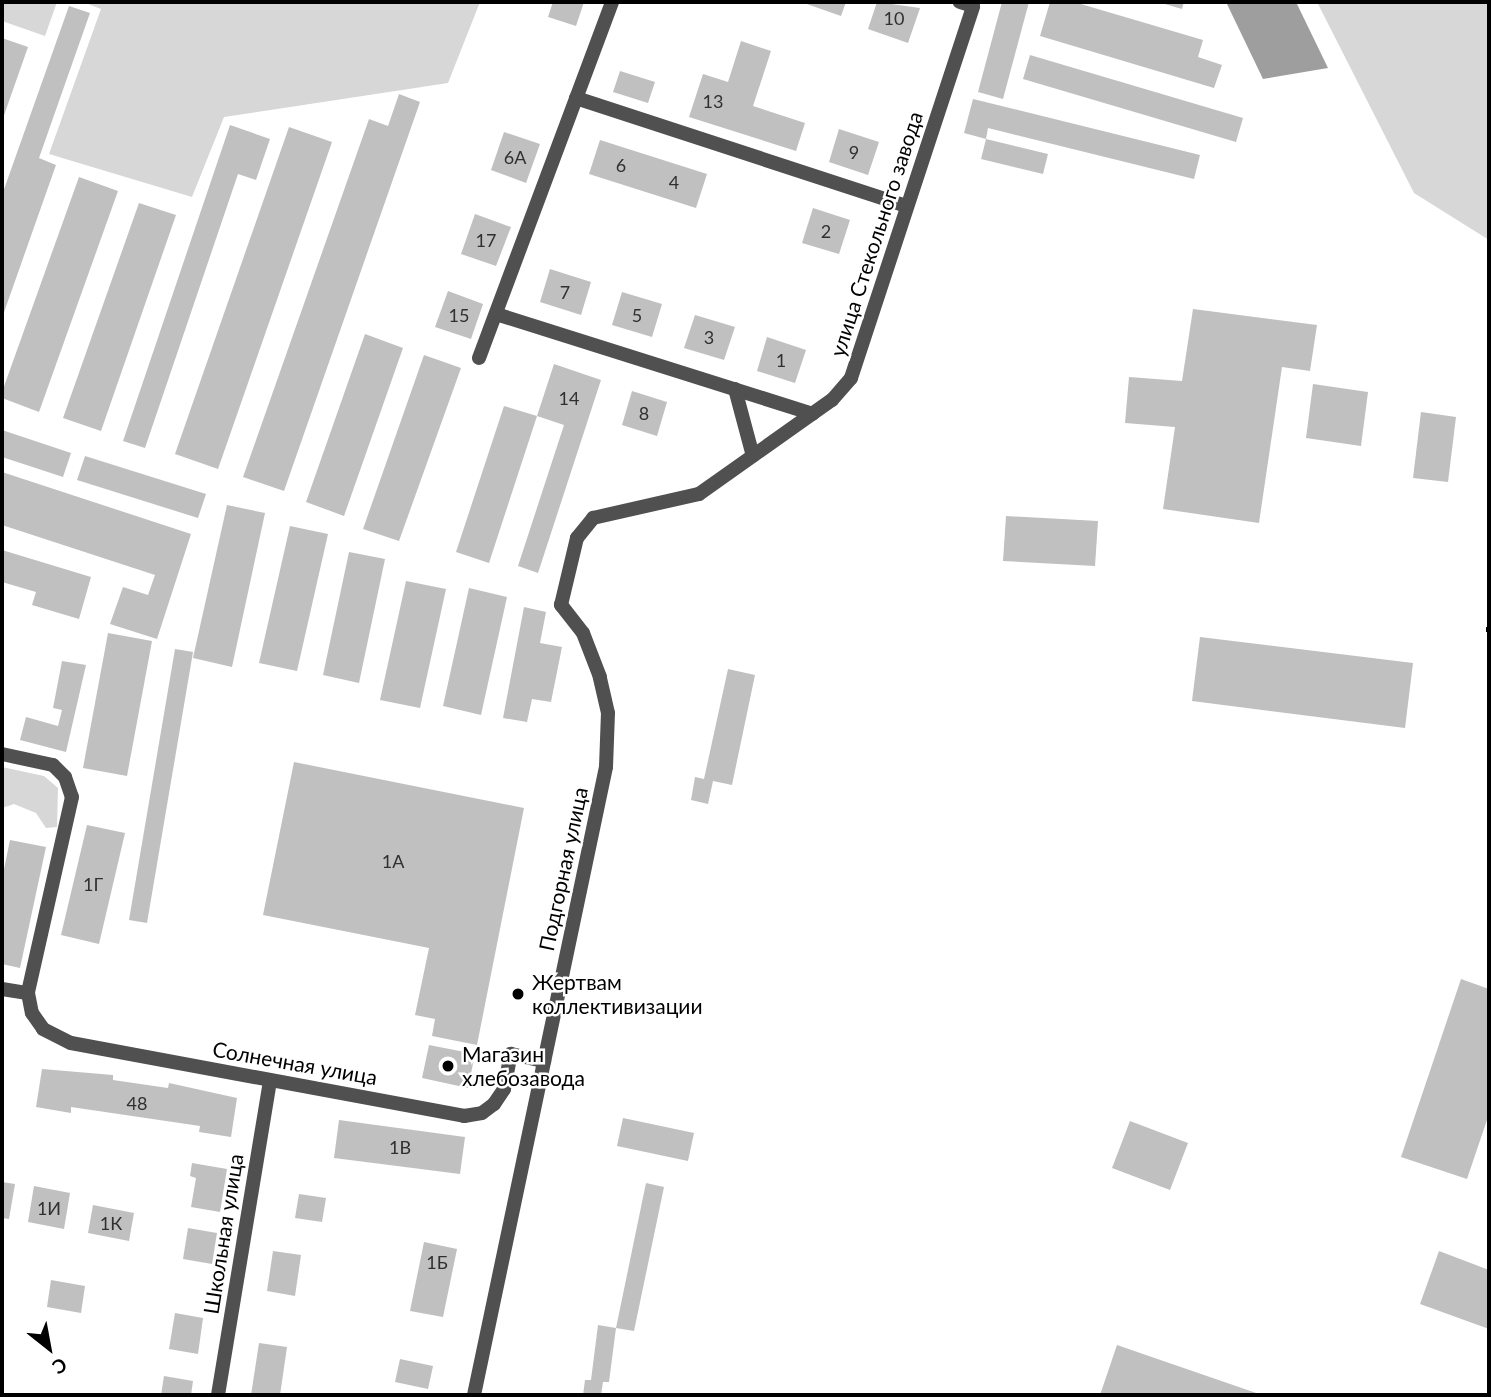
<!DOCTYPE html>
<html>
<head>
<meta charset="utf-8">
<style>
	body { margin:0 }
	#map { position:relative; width:1491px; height:1397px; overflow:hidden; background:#fff; font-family:Lato,sans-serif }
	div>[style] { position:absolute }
	.green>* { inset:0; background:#d7d7d7 }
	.water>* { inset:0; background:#9e9e9e }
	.building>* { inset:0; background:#c0c0c0 }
	.minor>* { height:14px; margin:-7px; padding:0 7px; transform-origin:7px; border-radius:7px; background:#505050 }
	.rail>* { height:5px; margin-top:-2.5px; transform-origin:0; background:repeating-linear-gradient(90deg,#000 0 10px,transparent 0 13.5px) }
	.dots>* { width:19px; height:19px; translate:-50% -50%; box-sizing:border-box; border:4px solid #fff; border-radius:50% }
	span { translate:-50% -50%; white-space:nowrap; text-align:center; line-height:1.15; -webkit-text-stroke:5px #fff; paint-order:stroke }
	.number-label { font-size:18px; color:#303030 }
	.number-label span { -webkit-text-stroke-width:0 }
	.street-label { font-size:21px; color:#000 }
	.poi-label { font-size:21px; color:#000 }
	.left { translate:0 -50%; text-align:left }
	.frame { position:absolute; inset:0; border:4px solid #000; pointer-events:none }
	.north { position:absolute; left:14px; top:1313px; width:70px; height:70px; -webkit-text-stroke:5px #fff; paint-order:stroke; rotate:149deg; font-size:19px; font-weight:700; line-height:28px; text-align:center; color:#000 }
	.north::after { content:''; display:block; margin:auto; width:24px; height:32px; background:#000; clip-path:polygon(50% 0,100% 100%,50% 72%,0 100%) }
</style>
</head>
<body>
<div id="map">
	<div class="green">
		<div style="clip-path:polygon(2px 2px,57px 2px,45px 36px,2px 21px)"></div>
		<div style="clip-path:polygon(83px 2px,480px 2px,448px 83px,224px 117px,192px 197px,49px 154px,101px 9px)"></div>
		<div style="clip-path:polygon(1317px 2px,1489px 2px,1489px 240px,1414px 193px)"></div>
		<div style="clip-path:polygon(2px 767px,44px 776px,58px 788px,57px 827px,46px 828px,36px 813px,14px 804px,2px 808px)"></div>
	</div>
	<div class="water">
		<div style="clip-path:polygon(1226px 2px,1296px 2px,1328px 68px,1263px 79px)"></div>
	</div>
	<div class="building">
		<div style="clip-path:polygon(553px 2px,584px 2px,576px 26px,548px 17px)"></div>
		<div style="clip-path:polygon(801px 2px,846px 2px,841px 16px)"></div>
		<div style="clip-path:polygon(877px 2px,920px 8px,908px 43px,868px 29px)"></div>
		<div style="clip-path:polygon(1002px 2px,1029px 2px,1003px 99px,978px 92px)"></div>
		<div style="clip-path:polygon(1050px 2px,1074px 2px,1203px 40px,1198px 57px,1222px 65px,1214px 88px,1040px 36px)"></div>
		<div style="clip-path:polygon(1158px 2px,1184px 2px,1182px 9px)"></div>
		<div style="clip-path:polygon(69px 6px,90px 13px,39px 158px,56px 165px,2px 318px,2px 195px)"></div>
		<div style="clip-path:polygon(2px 38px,28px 47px,2px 121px)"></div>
		<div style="clip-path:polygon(741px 41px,771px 51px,753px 106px,805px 123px,796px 151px,689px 117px,703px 74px,728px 82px)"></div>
		<div style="clip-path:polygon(1030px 55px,1243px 118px,1236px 142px,1023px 79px)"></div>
		<div style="clip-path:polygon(620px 71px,655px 82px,648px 103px,613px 92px)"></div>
		<div style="clip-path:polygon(399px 94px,420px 102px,284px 491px,243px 477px,369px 119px,388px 126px)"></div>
		<div style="clip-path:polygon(973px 99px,1200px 155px,1194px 179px,988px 128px,986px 139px,1048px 154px,1043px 174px,981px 159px,986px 139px,964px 133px)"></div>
		<div style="clip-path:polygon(230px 125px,270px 139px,256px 180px,238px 174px,145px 448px,123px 441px)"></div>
		<div style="clip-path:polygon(289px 127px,332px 142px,218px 469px,175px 454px)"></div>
		<div style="clip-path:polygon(839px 129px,879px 142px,868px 175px,829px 162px)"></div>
		<div style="clip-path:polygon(504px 132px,540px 144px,526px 183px,491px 170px)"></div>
		<div style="clip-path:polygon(600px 140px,707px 174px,696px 208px,589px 174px)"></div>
		<div style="clip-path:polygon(79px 177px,118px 191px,39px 412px,2px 398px,2px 392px)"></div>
		<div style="clip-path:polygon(139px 203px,176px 215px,101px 431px,63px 418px)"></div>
		<div style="clip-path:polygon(813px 208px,850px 220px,839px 254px,802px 243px)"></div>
		<div style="clip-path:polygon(475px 214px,511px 227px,496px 266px,461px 254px)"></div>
		<div style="clip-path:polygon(550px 269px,591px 282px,581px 315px,540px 302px)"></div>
		<div style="clip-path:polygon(448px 291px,483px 304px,471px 339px,435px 327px)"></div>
		<div style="clip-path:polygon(622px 292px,662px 304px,652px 337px,612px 325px)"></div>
		<div style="clip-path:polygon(1193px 309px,1317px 325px,1310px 371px,1282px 367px,1259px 523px,1163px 509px,1175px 427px,1125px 423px,1129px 377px,1182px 381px)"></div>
		<div style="clip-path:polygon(695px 315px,735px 327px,724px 360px,684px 348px)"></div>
		<div style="clip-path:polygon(365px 334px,403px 348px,344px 516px,306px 502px)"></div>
		<div style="clip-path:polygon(767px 337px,806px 350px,795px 383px,757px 371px)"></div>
		<div style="clip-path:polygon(424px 355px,461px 368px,399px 541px,363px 529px)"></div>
		<div style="clip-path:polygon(554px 364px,601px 380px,538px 573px,518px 566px,564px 425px,537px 416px)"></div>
		<div style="clip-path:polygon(1313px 384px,1368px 392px,1361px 446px,1306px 438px)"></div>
		<div style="clip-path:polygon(632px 391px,667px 402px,657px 436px,622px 425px)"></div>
		<div style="clip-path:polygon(504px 406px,537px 416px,489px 563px,456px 552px)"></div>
		<div style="clip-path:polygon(1421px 412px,1456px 417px,1448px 482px,1413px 478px)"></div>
		<div style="clip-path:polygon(2px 430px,71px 453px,63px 477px,2px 457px)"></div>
		<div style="clip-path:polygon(85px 456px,206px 494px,198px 518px,77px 480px)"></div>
		<div style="clip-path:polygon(2px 472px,191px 534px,157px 639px,110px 624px,123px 587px,148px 595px,155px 575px,2px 525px)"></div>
		<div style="clip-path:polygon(227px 505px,265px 513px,232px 667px,193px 658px)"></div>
		<div style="clip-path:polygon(1006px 516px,1098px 521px,1095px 566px,1003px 561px)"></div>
		<div style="clip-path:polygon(290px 526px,328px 534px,297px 671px,259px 663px)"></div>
		<div style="clip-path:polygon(2px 550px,91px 577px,79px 619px,32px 605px,36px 592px,2px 582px)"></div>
		<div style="clip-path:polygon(349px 552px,385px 559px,359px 683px,323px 675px)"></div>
		<div style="clip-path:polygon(406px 581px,446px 589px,420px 708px,380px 700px)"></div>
		<div style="clip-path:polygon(469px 588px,507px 597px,481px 715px,443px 706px)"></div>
		<div style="clip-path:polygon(524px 607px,546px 612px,540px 643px,562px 647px,551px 702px,532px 699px,527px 722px,503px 718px)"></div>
		<div style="clip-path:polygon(108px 633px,152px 641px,127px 776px,83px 768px)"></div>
		<div style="clip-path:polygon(1200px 637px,1413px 663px,1405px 728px,1192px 701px)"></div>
		<div style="clip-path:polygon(175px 649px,193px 652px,147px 923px,129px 920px)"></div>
		<div style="clip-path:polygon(62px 661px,86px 665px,66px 752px,20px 740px,26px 717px,58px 726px,62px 710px,53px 708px)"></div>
		<div style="clip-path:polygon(728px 669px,755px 675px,732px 785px,713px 781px,708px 804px,691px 800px,695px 777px,704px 779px)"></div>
		<div style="clip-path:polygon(294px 762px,524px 808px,477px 1045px,432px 1036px,435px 1019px,415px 1015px,429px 948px,263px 915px)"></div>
		<div style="clip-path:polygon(87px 825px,125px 833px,99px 944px,61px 935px)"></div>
		<div style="clip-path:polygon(10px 840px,46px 847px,20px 968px,2px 964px,2px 879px)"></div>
		<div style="clip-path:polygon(1461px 979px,1489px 989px,1489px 1114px,1467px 1179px,1401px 1157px)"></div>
		<div style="clip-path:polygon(429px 1045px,475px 1054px,468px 1088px,422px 1078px)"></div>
		<div style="clip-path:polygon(42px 1069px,113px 1075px,113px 1080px,168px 1088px,169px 1083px,237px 1098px,231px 1137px,199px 1132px,200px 1126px,71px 1107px,71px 1113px,36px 1107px)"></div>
		<div style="clip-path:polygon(623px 1118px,694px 1133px,688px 1161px,617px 1146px)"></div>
		<div style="clip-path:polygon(339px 1120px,465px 1137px,460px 1174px,334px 1158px)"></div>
		<div style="clip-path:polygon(1130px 1121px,1188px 1143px,1170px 1190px,1112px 1168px)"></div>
		<div style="clip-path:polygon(192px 1163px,227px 1169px,220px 1212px,191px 1207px,196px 1178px,190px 1176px)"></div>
		<div style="clip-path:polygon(2px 1182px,15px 1184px,9px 1219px,2px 1218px)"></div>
		<div style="clip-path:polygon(646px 1183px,664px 1187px,634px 1331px,616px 1328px)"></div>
		<div style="clip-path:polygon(34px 1186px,70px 1193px,64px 1229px,28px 1222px)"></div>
		<div style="clip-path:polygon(299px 1194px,326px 1198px,322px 1222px,295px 1218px)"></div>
		<div style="clip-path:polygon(93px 1205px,134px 1213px,129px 1241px,88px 1233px)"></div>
		<div style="clip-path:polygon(188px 1228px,217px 1233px,212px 1264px,183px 1259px)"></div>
		<div style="clip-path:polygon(424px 1242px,457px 1249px,443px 1317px,410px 1311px)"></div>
		<div style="clip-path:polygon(273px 1251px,301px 1255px,295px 1296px,267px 1291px)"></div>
		<div style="clip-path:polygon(1439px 1251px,1489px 1270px,1489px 1329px,1420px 1304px)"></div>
		<div style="clip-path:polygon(51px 1280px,85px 1286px,81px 1313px,47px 1307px)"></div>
		<div style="clip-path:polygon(175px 1313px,203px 1318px,198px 1354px,169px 1349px)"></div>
		<div style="clip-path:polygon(598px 1325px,616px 1328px,609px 1382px,603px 1382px,601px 1395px,583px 1395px,585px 1380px,591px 1380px)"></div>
		<div style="clip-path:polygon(259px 1343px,287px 1347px,280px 1395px,251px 1395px)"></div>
		<div style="clip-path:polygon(1117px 1345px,1262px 1395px,1100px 1395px)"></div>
		<div style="clip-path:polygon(400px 1359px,433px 1366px,428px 1389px,395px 1382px)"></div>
		<div style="clip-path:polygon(164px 1376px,193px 1381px,191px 1395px,161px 1395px)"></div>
	</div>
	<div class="minor">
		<div style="left:576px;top:98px;width:348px;rotate:18.1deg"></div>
		<div style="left:496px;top:314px;width:332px;rotate:17.5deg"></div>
		<div style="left:479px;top:358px;width:380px;rotate:-69.5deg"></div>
		<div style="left:735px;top:389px;width:69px;rotate:75deg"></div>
		<div style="left:2px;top:754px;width:52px;rotate:12.2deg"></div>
		<div style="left:53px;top:765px;width:17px;rotate:45deg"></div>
		<div style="left:65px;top:777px;width:21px;rotate:71deg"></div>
		<div style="left:72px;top:797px;width:201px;rotate:102.7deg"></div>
		<div style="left:2px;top:989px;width:26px;rotate:9deg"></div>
		<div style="left:28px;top:993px;width:20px;rotate:79deg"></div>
		<div style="left:32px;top:1013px;width:19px;rotate:55deg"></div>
		<div style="left:43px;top:1029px;width:31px;rotate:27deg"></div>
		<div style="left:71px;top:1043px;width:400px;rotate:10.5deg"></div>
		<div style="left:464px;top:1116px;width:18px;rotate:-9deg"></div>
		<div style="left:482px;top:1113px;width:15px;rotate:-37deg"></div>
		<div style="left:494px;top:1104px;width:18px;rotate:-56deg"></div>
		<div style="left:504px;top:1089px;width:36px;rotate:-79deg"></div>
		<div style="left:511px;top:1054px;width:34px;rotate:12deg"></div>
		<div style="left:218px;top:1395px;width:319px;rotate:-80.6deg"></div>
		<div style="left:474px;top:1395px;width:642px;rotate:-78.13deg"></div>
		<div style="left:606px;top:767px;width:54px;rotate:-87.9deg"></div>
		<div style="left:608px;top:713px;width:37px;rotate:-103deg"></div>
		<div style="left:600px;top:677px;width:47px;rotate:-111.1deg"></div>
		<div style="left:583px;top:633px;width:36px;rotate:-128deg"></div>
		<div style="left:561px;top:605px;width:69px;rotate:-76.6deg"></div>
		<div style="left:577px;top:538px;width:26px;rotate:-51deg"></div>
		<div style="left:593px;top:518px;width:109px;rotate:-12.8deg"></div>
		<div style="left:699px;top:494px;width:163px;rotate:-35.3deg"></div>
		<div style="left:832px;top:400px;width:29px;rotate:-49deg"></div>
		<div style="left:851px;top:378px;width:391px;rotate:-71.8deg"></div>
		<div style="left:973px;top:6px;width:14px;rotate:-163deg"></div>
	</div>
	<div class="rail">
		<div style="left:1486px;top:629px;width:3px"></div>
	</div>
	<div class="dots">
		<div style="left:518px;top:994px;background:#000"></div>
		<div style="left:448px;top:1066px;background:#000"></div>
	</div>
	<div class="number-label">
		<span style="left:894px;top:18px">10</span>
		<span style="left:713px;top:101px">13</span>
		<span style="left:854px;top:152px">9</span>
		<span style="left:515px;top:157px">6А</span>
		<span style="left:621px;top:165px">6</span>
		<span style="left:674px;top:182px">4</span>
		<span style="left:826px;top:231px">2</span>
		<span style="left:486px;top:240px">17</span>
		<span style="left:565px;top:292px">7</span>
		<span style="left:459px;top:315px">15</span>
		<span style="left:637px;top:315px">5</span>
		<span style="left:709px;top:337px">3</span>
		<span style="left:781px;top:360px">1</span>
		<span style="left:569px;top:398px">14</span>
		<span style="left:644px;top:413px">8</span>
		<span style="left:393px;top:861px">1А</span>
		<span style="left:93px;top:884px">1Г</span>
		<span style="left:137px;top:1103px">48</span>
		<span style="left:400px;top:1147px">1В</span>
		<span style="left:49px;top:1208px">1И</span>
		<span style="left:111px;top:1223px">1К</span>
		<span style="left:437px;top:1262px">1Б</span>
	</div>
	<div class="street-label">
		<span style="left:876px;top:234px;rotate:-72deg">улица Стекольного завода</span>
		<span style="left:563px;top:869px;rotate:-78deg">Подгорная улица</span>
		<span style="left:295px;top:1063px;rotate:10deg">Солнечная улица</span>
		<span style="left:223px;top:1234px;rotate:-81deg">Школьная улица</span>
	</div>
	<div class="poi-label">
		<span class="left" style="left:532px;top:994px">Жертвам<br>коллективизации</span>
		<span class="left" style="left:462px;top:1066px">Магазин<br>хлебозавода</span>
	</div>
	<div class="frame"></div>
	<div class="north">С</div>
</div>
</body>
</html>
